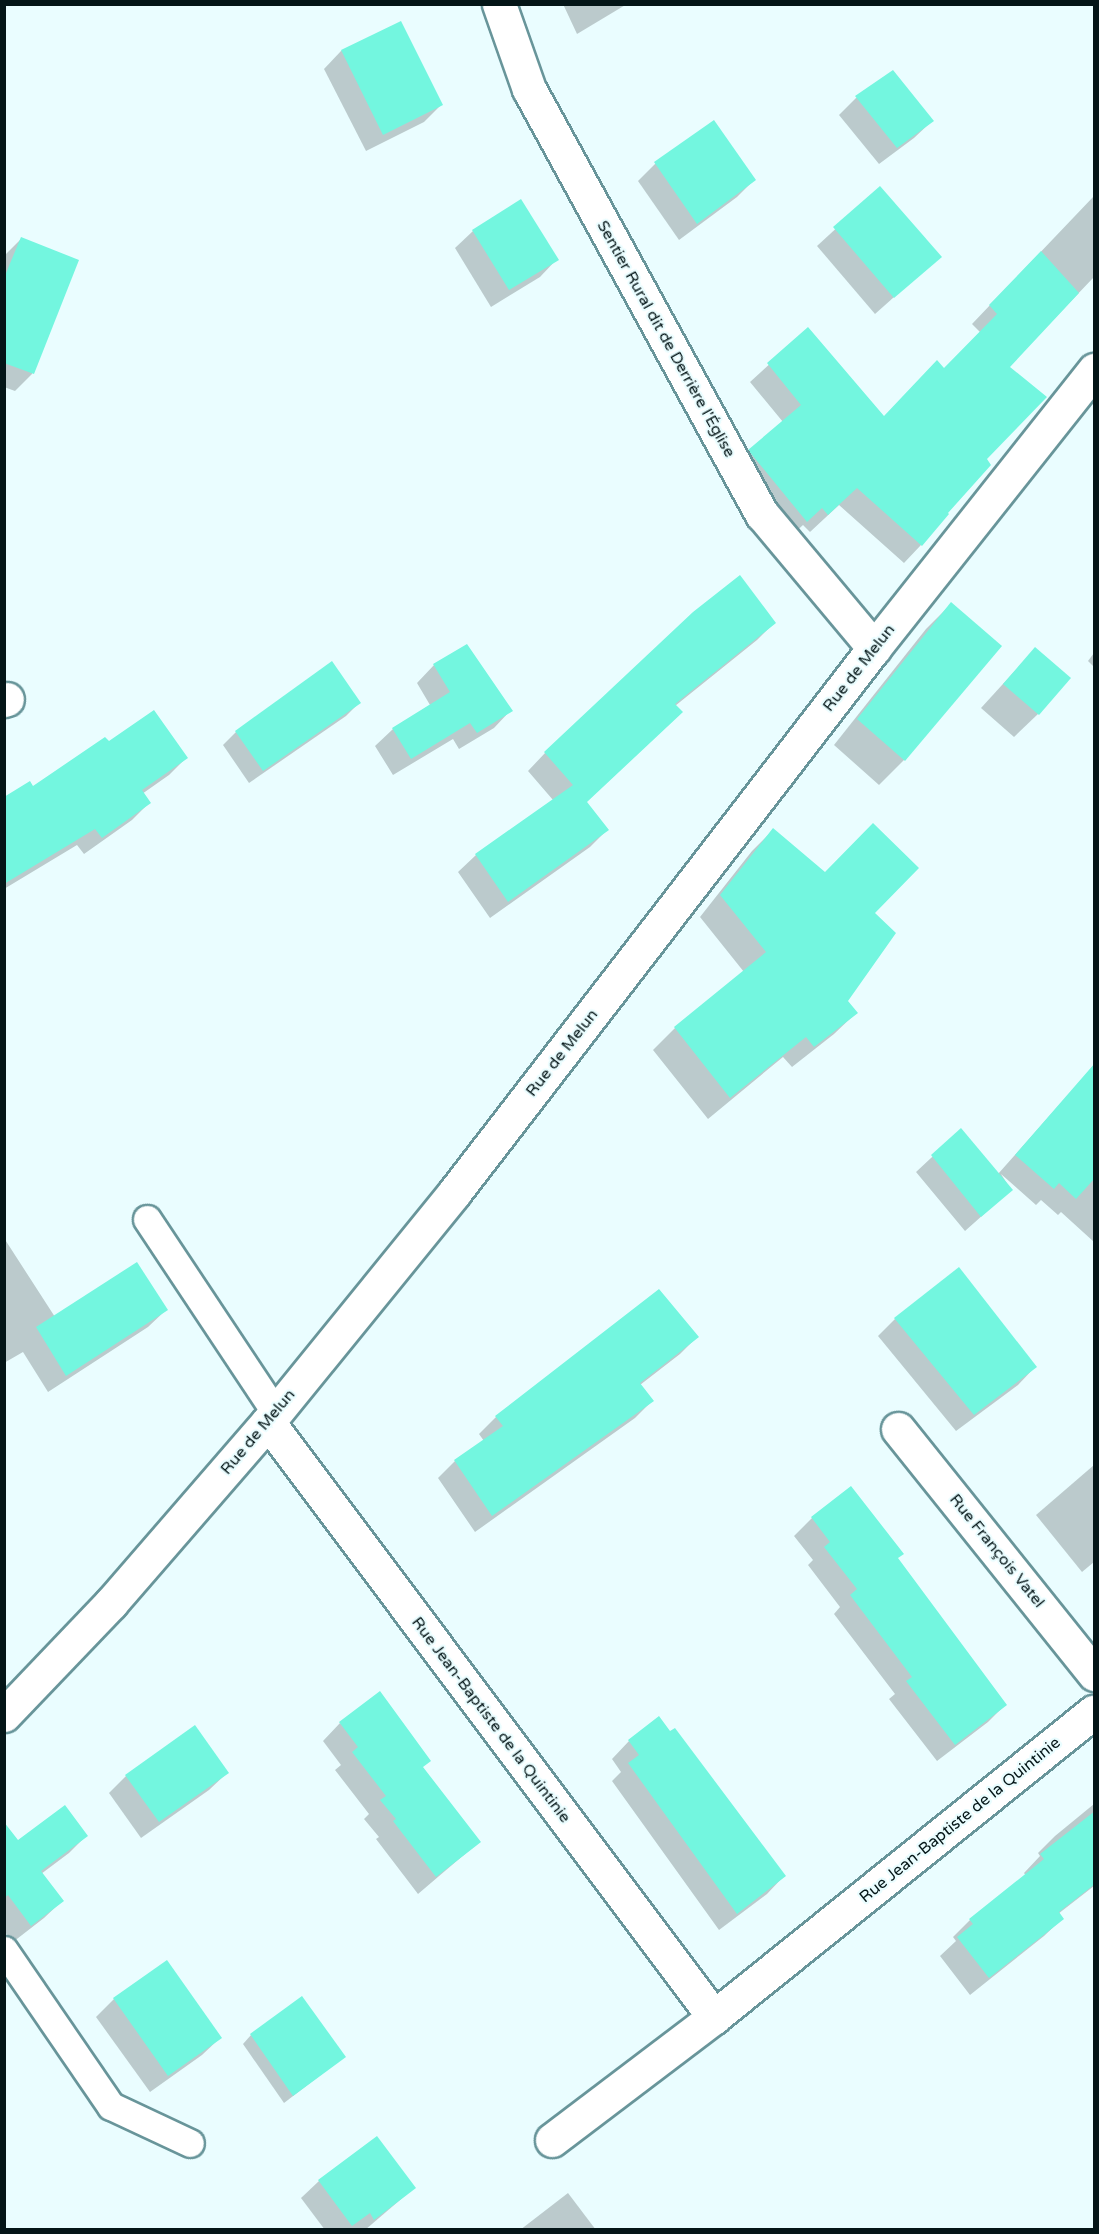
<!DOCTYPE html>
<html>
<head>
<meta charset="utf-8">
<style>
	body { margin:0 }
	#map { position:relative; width:1099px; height:2234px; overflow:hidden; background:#eafdff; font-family:"Varela Round",sans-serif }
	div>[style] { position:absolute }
	.shadow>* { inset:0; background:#0003 }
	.building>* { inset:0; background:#73f6df }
	.roads { filter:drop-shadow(2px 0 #68959a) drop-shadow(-2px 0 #68959a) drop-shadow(0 2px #68959a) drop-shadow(0 -2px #68959a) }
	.lane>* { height:27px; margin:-13.5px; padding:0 13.5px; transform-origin:13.5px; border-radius:13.5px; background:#fff }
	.street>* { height:33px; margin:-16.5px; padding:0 16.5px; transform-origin:16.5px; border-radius:16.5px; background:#fff }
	span { translate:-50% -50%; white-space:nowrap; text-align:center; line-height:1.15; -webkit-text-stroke:4.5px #eafdff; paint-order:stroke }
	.street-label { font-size:16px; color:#041517 }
	.frame { position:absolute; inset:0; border:6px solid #041517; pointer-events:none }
</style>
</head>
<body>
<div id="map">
	<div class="shadow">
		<div style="clip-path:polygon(563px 4px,627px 4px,577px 34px)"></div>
		<div style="clip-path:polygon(401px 23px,441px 105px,424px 122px,366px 151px,324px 69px,341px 51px)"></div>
		<div style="clip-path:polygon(893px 72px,932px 121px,914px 138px,879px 164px,839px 115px,856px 98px)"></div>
		<div style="clip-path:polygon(714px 122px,754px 180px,737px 197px,679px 240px,638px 181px,655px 164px)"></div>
		<div style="clip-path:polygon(880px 188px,939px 257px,875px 314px,817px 246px)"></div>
		<div style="clip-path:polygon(1094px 196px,1094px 277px,1008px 367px,984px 459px,921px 545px,904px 563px,839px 505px,810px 532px,803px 525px,788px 539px,732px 469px,783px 422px,750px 382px,808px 329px,884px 417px,944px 370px,981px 333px,972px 324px)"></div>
		<div style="clip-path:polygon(473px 231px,557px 259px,540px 277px,491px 307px,455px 248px)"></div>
		<div style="clip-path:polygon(21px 239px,77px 261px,32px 374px,15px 391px,4px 387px,4px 256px)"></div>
		<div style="clip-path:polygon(951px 604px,904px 760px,879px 785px,834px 745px,926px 629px)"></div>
		<div style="clip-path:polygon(774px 623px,757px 640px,675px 706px,585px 803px,607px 830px,590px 847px,490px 918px,458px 872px,476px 855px,553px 800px,528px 771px,545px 753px)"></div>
		<div style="clip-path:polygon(1035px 649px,1038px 714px,1014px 737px,981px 708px)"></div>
		<div style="clip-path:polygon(1094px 653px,1094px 667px,1088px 661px)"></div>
		<div style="clip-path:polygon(434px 665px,511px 710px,494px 728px,459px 749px,453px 739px,393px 775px,375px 746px,393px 729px,430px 705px,417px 683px)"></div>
		<div style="clip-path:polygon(359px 703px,346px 716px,249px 783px,223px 745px,236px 732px)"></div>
		<div style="clip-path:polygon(109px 743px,186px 758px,169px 775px,142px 794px,149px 803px,132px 820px,84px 854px,77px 845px,4px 889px,4px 809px)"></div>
		<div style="clip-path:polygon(773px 830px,872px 913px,846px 1001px,856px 1013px,834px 1034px,792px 1067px,783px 1057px,708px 1119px,653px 1050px,675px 1028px,744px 972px,700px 917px,752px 851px)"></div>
		<div style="clip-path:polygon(1068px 1095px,1094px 1119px,1094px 1242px,1061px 1212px,1058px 1215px,1041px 1200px,1036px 1205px,1001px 1174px,1011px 1190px,965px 1231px,916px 1172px,961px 1130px,998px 1174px)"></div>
		<div style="clip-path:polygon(4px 1238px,55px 1317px,166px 1310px,148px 1327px,48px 1392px,23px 1352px,4px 1363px)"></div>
		<div style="clip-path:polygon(895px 1319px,1035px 1367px,1018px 1385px,956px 1431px,878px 1336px)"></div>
		<div style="clip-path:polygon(697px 1337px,680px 1354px,640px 1385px,652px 1401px,635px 1418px,475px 1532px,438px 1478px,455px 1461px,484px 1441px,479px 1434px,496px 1417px)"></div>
		<div style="clip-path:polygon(1094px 1465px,1094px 1562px,1082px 1572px,1036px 1515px)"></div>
		<div style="clip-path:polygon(851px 1488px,896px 1559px,1005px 1705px,988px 1722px,937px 1761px,889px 1699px,895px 1694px,834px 1614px,840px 1607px,808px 1565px,813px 1560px,794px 1536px,812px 1518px)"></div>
		<div style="clip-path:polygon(340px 1723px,422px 1768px,479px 1842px,418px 1894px,376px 1839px,379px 1837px,364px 1819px,369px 1814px,335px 1770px,341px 1765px,323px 1741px)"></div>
		<div style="clip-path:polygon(629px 1741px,784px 1876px,767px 1894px,719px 1930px,612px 1781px,621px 1772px,612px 1759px)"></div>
		<div style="clip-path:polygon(227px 1773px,209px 1790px,141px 1838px,109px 1793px,126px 1776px)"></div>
		<div style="clip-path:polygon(1094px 1804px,1094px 1886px,1058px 1914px,1062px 1919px,1044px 1936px,970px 1995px,940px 1956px,956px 1941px,953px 1937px,970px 1920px,1026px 1876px,1024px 1873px,1040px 1856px,1038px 1853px,1055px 1836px)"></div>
		<div style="clip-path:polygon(86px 1836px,69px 1853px,41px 1874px,62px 1901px,44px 1918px,13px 1942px,4px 1931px,4px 1852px)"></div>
		<div style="clip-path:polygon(166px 1963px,220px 2038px,202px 2055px,150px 2092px,96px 2017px,114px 1999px)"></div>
		<div style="clip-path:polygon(251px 2035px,344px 2057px,284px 2103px,243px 2044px)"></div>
		<div style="clip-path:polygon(319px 2181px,414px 2188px,365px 2230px,325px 2230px,301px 2198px)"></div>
		<div style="clip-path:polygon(568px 2193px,596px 2230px,520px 2230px)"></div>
	</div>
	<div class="building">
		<div style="clip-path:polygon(401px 21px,443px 105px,383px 135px,341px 50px)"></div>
		<div style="clip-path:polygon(893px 70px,934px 121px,897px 148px,855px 96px)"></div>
		<div style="clip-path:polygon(714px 120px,756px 180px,697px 224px,654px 162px)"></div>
		<div style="clip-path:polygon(880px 186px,942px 257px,894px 298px,833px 227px)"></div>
		<div style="clip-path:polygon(521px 199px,559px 260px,509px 290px,472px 230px)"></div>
		<div style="clip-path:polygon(21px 237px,79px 260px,34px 374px,4px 363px,4px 278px)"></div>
		<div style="clip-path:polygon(1041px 251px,1079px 293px,1010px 367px,1047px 397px,987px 459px,991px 465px,948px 513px,949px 514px,922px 546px,857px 488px,828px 515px,822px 508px,807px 522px,748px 450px,801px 405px,767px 363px,808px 327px,884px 416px,937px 360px,944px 368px,997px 314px,989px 305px)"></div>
		<div style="clip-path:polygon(740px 575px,776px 623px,675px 704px,683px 712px,587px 802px,580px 793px,609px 830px,508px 902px,475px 854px,573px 785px,544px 752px,693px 612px)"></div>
		<div style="clip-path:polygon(951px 602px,1002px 646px,905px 761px,857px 719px)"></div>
		<div style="clip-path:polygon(467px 644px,513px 711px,477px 733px,470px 723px,411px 759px,392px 728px,450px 692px,433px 664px)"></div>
		<div style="clip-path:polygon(1035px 647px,1071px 678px,1039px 715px,1003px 684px)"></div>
		<div style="clip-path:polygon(332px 661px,361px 703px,263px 771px,235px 731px)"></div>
		<div style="clip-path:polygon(154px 710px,188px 758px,142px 790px,151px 803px,102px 838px,95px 829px,4px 884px,4px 797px,30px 781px,33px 786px,105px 737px,109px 741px)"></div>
		<div style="clip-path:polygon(873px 823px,919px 868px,875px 913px,896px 933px,848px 1001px,858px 1013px,814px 1047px,806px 1037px,730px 1098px,674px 1027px,766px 952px,720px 895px,773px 828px,825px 872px)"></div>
		<div style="clip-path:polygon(1095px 1063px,1095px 1178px,1076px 1199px,1059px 1183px,1054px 1189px,1015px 1155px)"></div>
		<div style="clip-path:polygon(961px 1128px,1013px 1190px,981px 1217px,931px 1155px)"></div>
		<div style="clip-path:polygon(137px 1262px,168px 1310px,66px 1376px,36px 1327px)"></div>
		<div style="clip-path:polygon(959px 1267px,1037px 1367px,974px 1415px,894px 1318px)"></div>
		<div style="clip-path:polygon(659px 1289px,699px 1337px,640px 1383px,654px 1401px,492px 1516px,454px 1460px,503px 1426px,495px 1416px)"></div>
		<div style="clip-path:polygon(851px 1486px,904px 1554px,898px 1558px,1007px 1705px,955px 1745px,906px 1681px,912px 1677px,850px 1595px,857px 1589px,824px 1547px,830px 1542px,811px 1517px)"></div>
		<div style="clip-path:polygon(380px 1691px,431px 1761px,423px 1767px,481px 1842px,436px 1877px,393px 1821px,396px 1819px,380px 1800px,386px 1796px,352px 1752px,358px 1747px,339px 1722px)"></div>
		<div style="clip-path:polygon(659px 1716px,670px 1731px,675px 1728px,786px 1876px,737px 1914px,628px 1763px,639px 1755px,628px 1740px)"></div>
		<div style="clip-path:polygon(195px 1725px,229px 1773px,159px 1822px,125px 1775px)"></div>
		<div style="clip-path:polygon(65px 1805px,88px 1836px,41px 1871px,64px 1901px,31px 1926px,8px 1895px,4px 1898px,4px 1822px,18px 1840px)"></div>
		<div style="clip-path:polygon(1095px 1811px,1095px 1884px,1059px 1912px,1064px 1919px,989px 1978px,957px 1937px,973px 1924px,969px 1919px,1044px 1859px,1040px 1854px)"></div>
		<div style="clip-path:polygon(167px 1960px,222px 2038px,168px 2076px,113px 1998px)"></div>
		<div style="clip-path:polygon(302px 1996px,346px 2057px,293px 2096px,250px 2034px)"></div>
		<div style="clip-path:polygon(377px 2136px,416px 2188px,374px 2220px,370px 2213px,352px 2226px,318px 2180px)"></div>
	</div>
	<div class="roads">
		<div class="lane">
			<div style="left:147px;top:1219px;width:232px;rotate:56.4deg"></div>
			<div style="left:4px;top:1950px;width:189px;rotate:55.6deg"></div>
			<div style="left:111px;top:2106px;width:87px;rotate:25.1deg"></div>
		</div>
		<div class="street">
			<div style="left:499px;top:4px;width:90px;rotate:70.6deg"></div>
			<div style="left:529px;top:89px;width:485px;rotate:61.3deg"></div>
			<div style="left:762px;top:514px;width:175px;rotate:50.1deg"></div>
			<div style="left:4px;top:700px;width:3px;rotate:-18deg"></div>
			<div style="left:268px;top:1422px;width:744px;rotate:53.15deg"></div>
			<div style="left:898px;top:1429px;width:314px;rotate:51.3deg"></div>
			<div style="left:4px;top:1715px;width:155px;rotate:-46.3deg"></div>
			<div style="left:111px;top:1603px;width:240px;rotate:-49.1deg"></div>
			<div style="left:268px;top:1422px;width:295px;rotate:-50.9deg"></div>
			<div style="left:454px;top:1193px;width:688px;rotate:-52.38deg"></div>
			<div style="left:874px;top:648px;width:355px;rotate:-51.6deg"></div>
			<div style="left:552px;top:2140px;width:203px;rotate:-37.2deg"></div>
			<div style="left:714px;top:2017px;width:487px;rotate:-38.8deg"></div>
		</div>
	</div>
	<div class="street-label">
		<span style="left:666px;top:339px;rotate:61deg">Sentier Rural dit de Derrière l'Église</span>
		<span style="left:859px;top:668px;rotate:-52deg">Rue de Melun</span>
		<span style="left:562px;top:1053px;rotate:-52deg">Rue de Melun</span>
		<span style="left:258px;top:1432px;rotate:-50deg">Rue de Melun</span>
		<span style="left:997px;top:1551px;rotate:51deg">Rue François Vatel</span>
		<span style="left:491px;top:1720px;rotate:53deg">Rue Jean-Baptiste de la Quintinie</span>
		<span style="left:960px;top:1820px;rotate:-39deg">Rue Jean-Baptiste de la Quintinie</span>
	</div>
	<div class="frame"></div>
</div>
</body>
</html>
